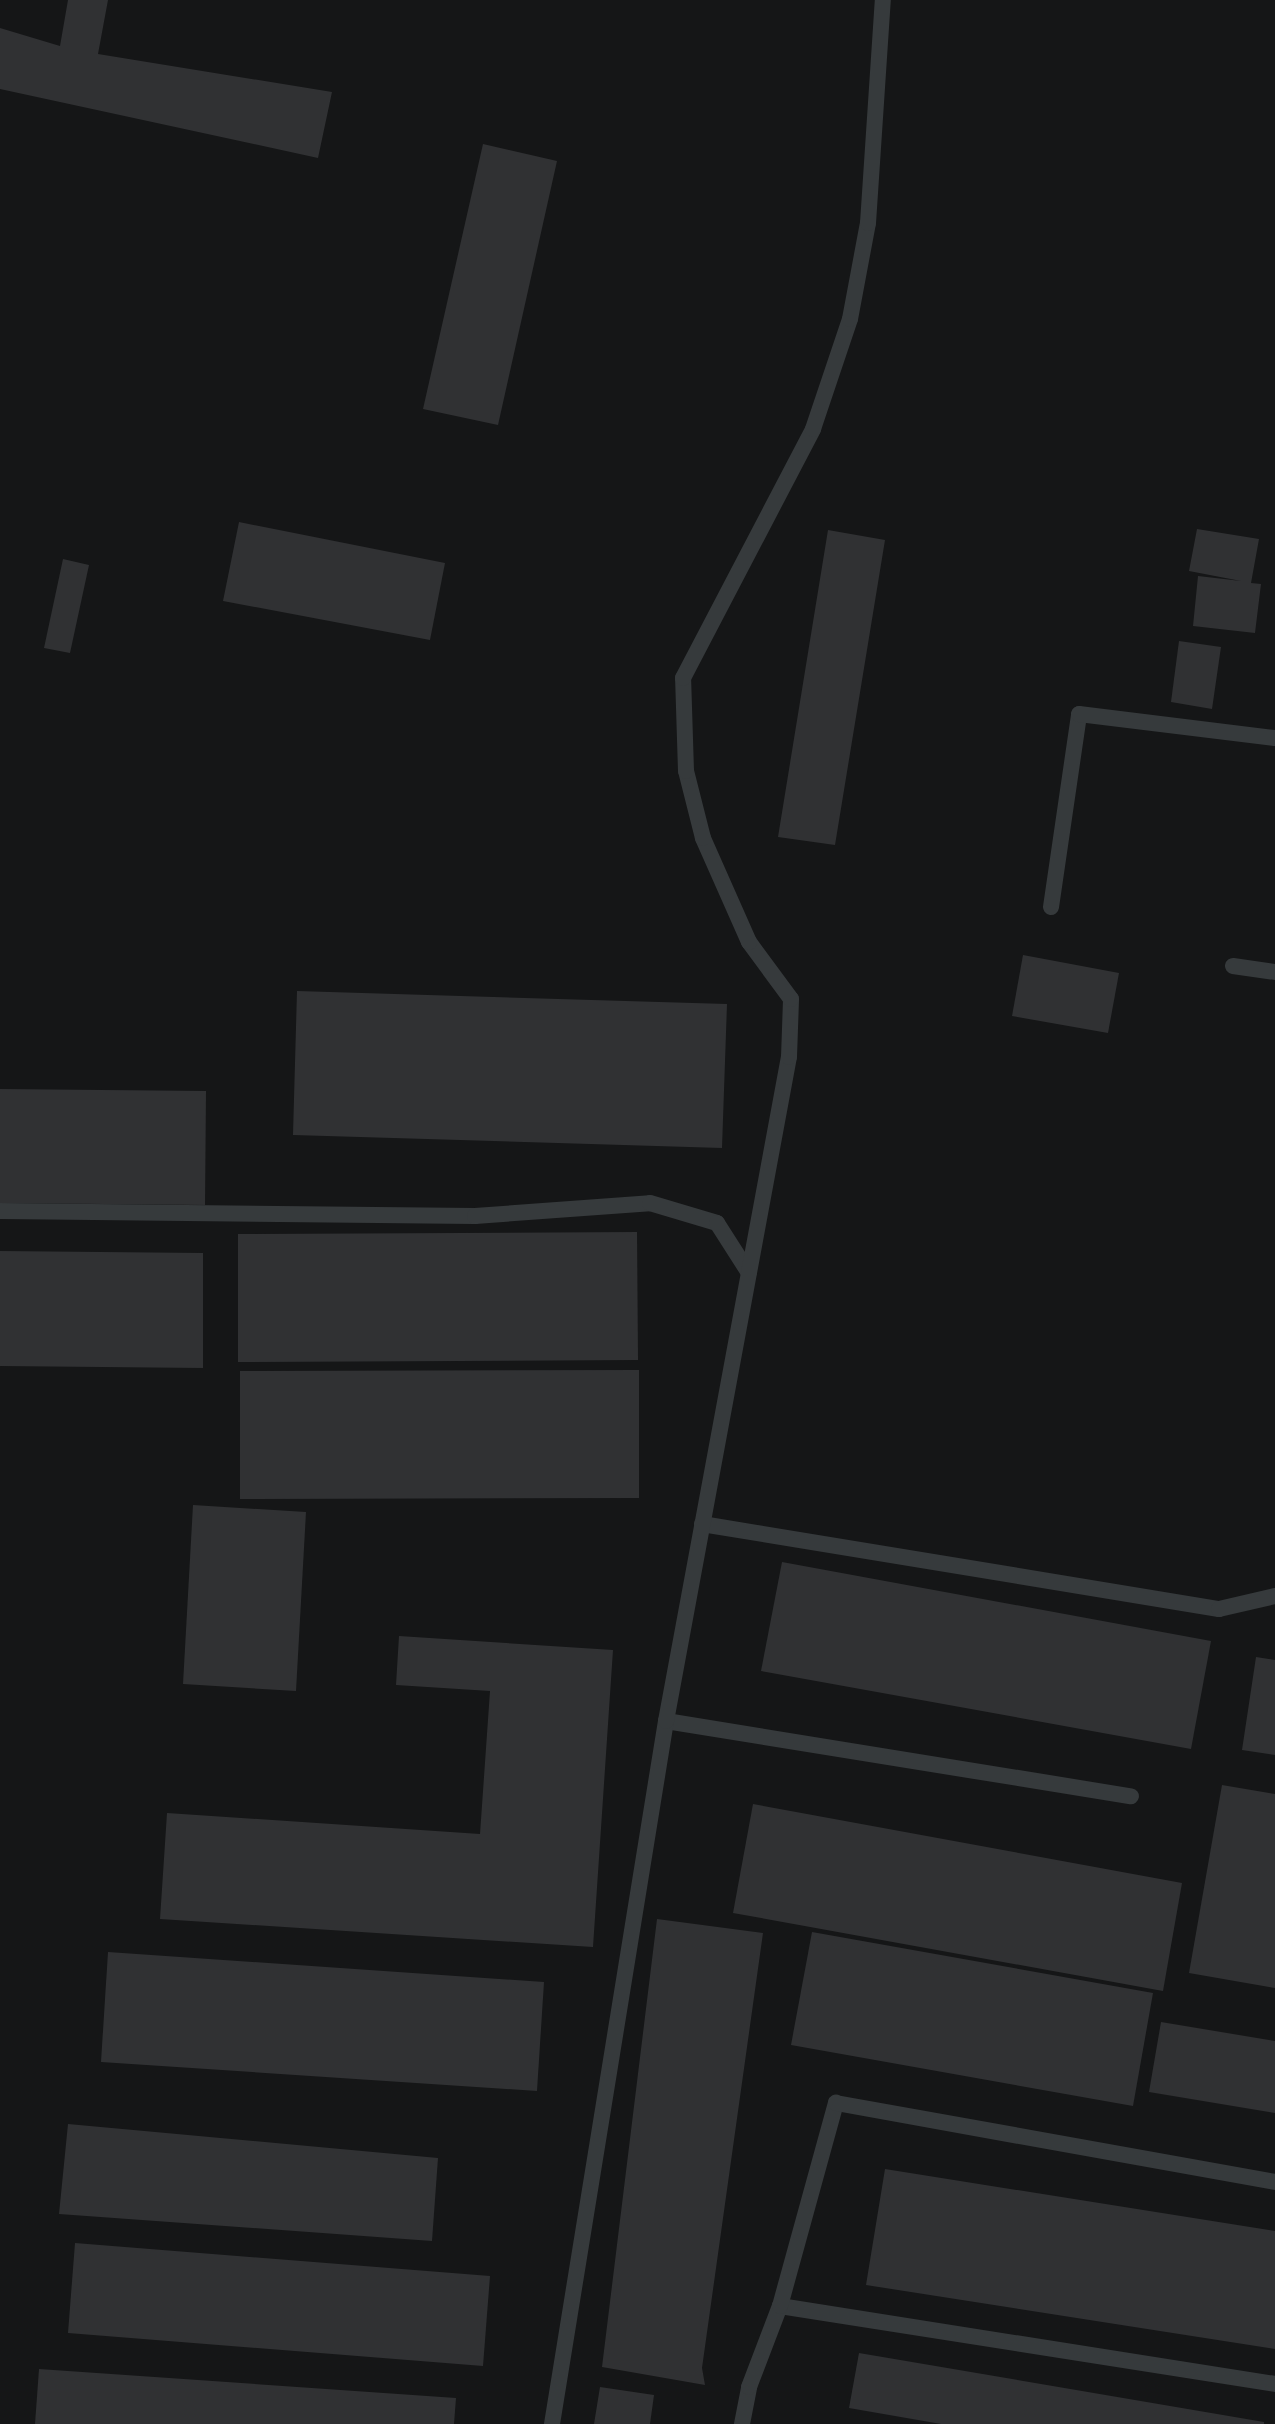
<!DOCTYPE html>
<html>
<head>
<meta charset="utf-8">
<style>
	body { margin:0 }
	#map { position:relative; width:1275px; height:2424px; overflow:hidden; background:#151617; font-family:"PT Sans",sans-serif }
	div>[style] { position:absolute }
	.building>* { inset:0; background:#303133 }
	.lane>* { height:16px; margin:-8px; padding:0 8px; transform-origin:8px; border-radius:8px; background:#363a3c }
	span { translate:-50% -50%; white-space:nowrap; text-align:center; line-height:1.15; -webkit-text-stroke:6px #101112; paint-order:stroke }
</style>
</head>
<body>
<div id="map">
	<div class="building">
		<div style="clip-path:polygon(68px 0,108px 0,98px 54px,332px 92px,318px 158px,0 89px,0 28px,60px 46px)"></div>
		<div style="clip-path:polygon(483px 144px,557px 161px,498px 425px,423px 409px)"></div>
		<div style="clip-path:polygon(239px 522px,445px 563px,430px 640px,223px 601px)"></div>
		<div style="clip-path:polygon(1197px 529px,1259px 539px,1251px 583px,1261px 584px,1255px 633px,1193px 626px,1198px 576px,1241px 581px,1189px 571px)"></div>
		<div style="clip-path:polygon(828px 530px,885px 540px,835px 845px,778px 837px)"></div>
		<div style="clip-path:polygon(63px 559px,89px 565px,70px 653px,44px 648px)"></div>
		<div style="clip-path:polygon(1179px 641px,1221px 647px,1212px 709px,1171px 702px)"></div>
		<div style="clip-path:polygon(1023px 955px,1119px 973px,1108px 1033px,1012px 1016px)"></div>
		<div style="clip-path:polygon(297px 991px,727px 1004px,722px 1148px,293px 1135px)"></div>
		<div style="clip-path:polygon(0 1089px,206px 1091px,205px 1205px,0 1203px)"></div>
		<div style="clip-path:polygon(637px 1232px,638px 1360px,238px 1362px,238px 1234px)"></div>
		<div style="clip-path:polygon(0 1251px,203px 1253px,203px 1368px,0 1366px)"></div>
		<div style="clip-path:polygon(639px 1370px,639px 1498px,240px 1499px,240px 1371px)"></div>
		<div style="clip-path:polygon(193px 1505px,306px 1512px,296px 1691px,183px 1684px)"></div>
		<div style="clip-path:polygon(782px 1562px,1211px 1641px,1191px 1749px,761px 1671px)"></div>
		<div style="clip-path:polygon(399px 1636px,613px 1650px,593px 1947px,160px 1919px,167px 1813px,480px 1834px,490px 1691px,396px 1685px)"></div>
		<div style="clip-path:polygon(1256px 1657px,1275px 1660px,1275px 1755px,1242px 1750px)"></div>
		<div style="clip-path:polygon(1222px 1785px,1275px 1794px,1275px 1988px,1189px 1973px)"></div>
		<div style="clip-path:polygon(753px 1804px,1182px 1883px,1163px 1991px,733px 1913px)"></div>
		<div style="clip-path:polygon(657px 1919px,763px 1933px,702px 2368px,705px 2385px,602px 2367px)"></div>
		<div style="clip-path:polygon(812px 1932px,1153px 1993px,1133px 2106px,791px 2045px)"></div>
		<div style="clip-path:polygon(108px 1952px,544px 1982px,537px 2091px,101px 2062px)"></div>
		<div style="clip-path:polygon(1161px 2022px,1275px 2041px,1275px 2113px,1149px 2092px)"></div>
		<div style="clip-path:polygon(68px 2124px,438px 2158px,432px 2241px,59px 2214px)"></div>
		<div style="clip-path:polygon(885px 2169px,1275px 2231px,1275px 2349px,866px 2285px)"></div>
		<div style="clip-path:polygon(75px 2243px,490px 2276px,483px 2366px,68px 2333px)"></div>
		<div style="clip-path:polygon(859px 2353px,1264px 2422px,1264px 2424px,941px 2424px,849px 2408px)"></div>
		<div style="clip-path:polygon(39px 2369px,456px 2398px,454px 2424px,35px 2424px)"></div>
		<div style="clip-path:polygon(600px 2387px,654px 2395px,650px 2424px,594px 2424px)"></div>
	</div>
	<div class="lane">
		<div style="left:1051px;top:907px;width:195px;rotate:-81.7deg"></div>
		<div style="left:1079px;top:714px;width:197px;rotate:7deg"></div>
		<div style="left:1233px;top:966px;width:42px;rotate:8.1deg"></div>
		<div style="left:0;top:1211px;width:475px;rotate:0.6deg"></div>
		<div style="left:475px;top:1216px;width:175px;rotate:-4.2deg"></div>
		<div style="left:650px;top:1203px;width:70px;rotate:16.6deg"></div>
		<div style="left:717px;top:1223px;width:59px;rotate:57.4deg"></div>
		<div style="left:702px;top:1524px;width:524px;rotate:9.34deg"></div>
		<div style="left:1219px;top:1609px;width:57px;rotate:-13.1deg"></div>
		<div style="left:666px;top:1721px;width:471px;rotate:9.2deg"></div>
		<div style="left:780px;top:2306px;width:501px;rotate:8.95deg"></div>
		<div style="left:552px;top:2424px;width:712px;rotate:-80.79deg"></div>
		<div style="left:666px;top:1721px;width:675px;rotate:-79.51deg"></div>
		<div style="left:789px;top:1057px;width:58px;rotate:-88deg"></div>
		<div style="left:791px;top:999px;width:71px;rotate:-126.4deg"></div>
		<div style="left:749px;top:942px;width:114px;rotate:-113.9deg"></div>
		<div style="left:703px;top:838px;width:69px;rotate:-104.2deg"></div>
		<div style="left:686px;top:771px;width:93px;rotate:-91.8deg"></div>
		<div style="left:683px;top:678px;width:281px;rotate:-62.4deg"></div>
		<div style="left:813px;top:429px;width:116px;rotate:-71.4deg"></div>
		<div style="left:850px;top:319px;width:98px;rotate:-79.4deg"></div>
		<div style="left:868px;top:223px;width:224px;rotate:-86.2deg"></div>
		<div style="left:742px;top:2424px;width:38px;rotate:-79deg"></div>
		<div style="left:749px;top:2387px;width:87px;rotate:-69.1deg"></div>
		<div style="left:780px;top:2306px;width:211px;rotate:-74.6deg"></div>
		<div style="left:836px;top:2103px;width:446px;rotate:10.2deg"></div>
	</div>
</div>
</body>
</html>
